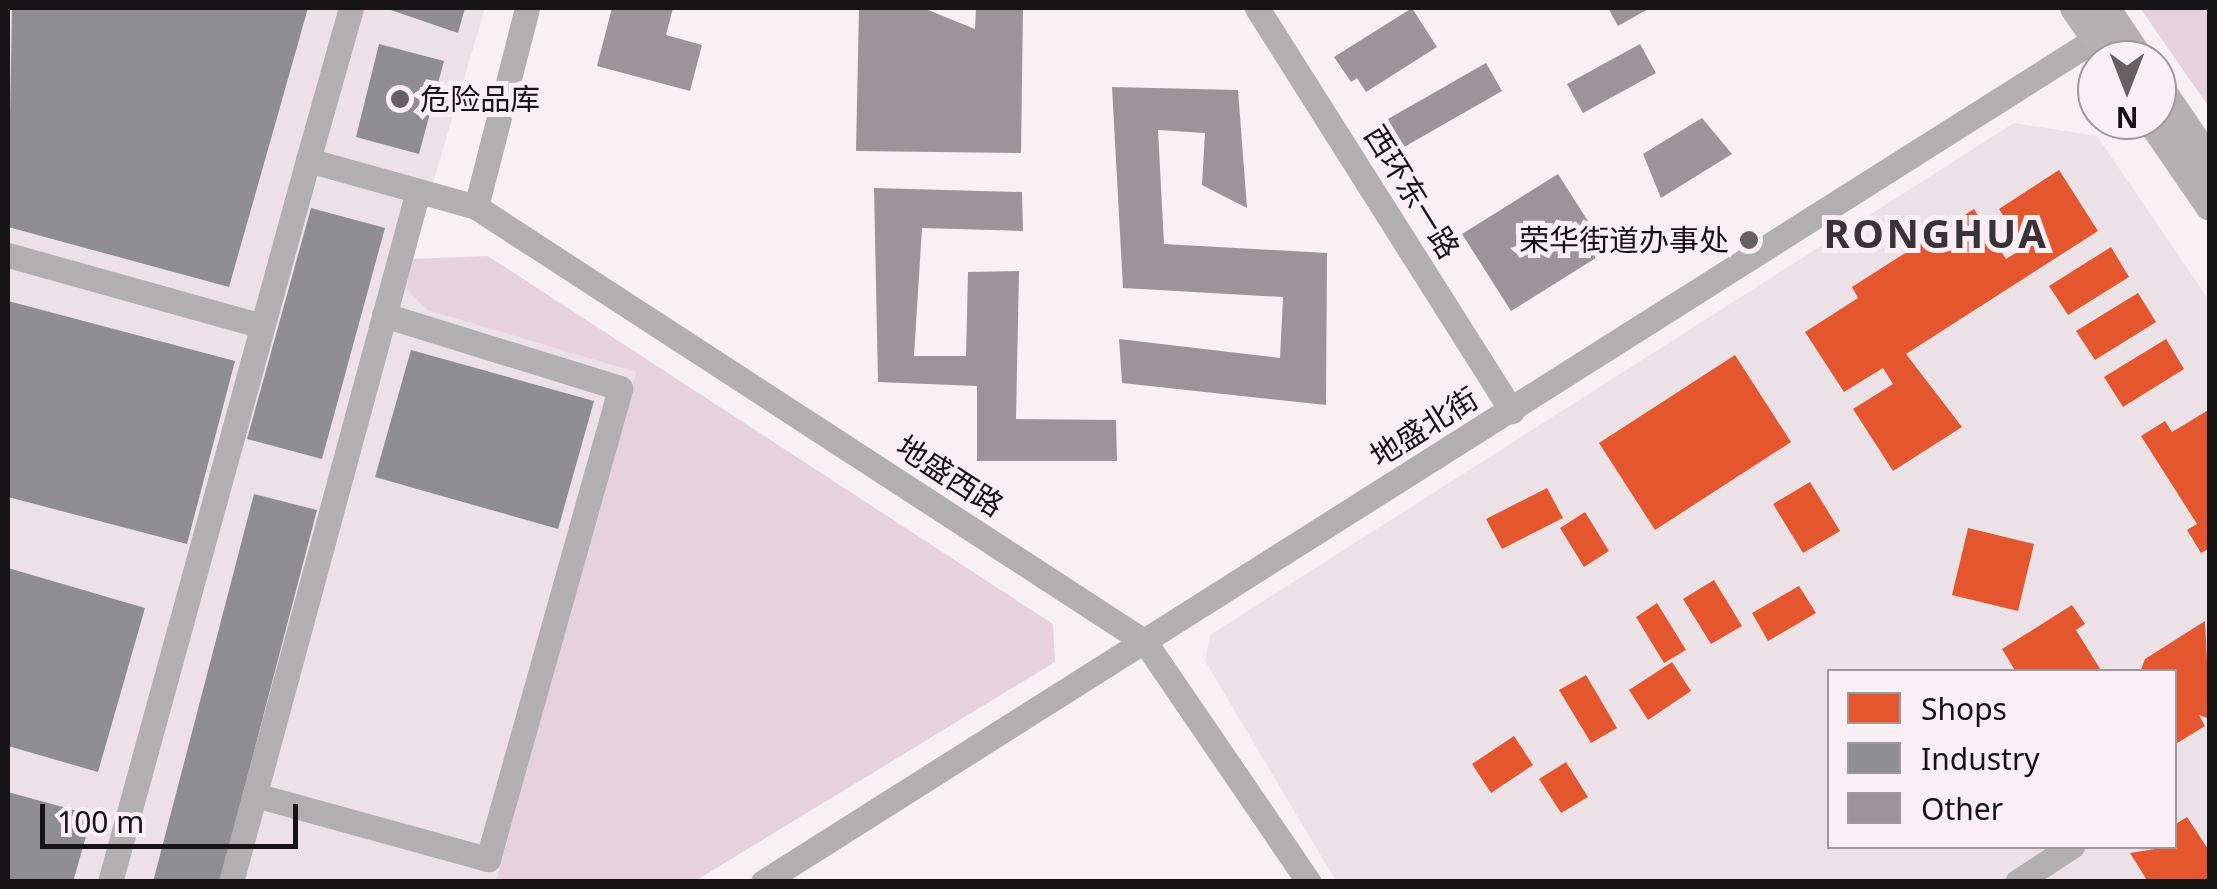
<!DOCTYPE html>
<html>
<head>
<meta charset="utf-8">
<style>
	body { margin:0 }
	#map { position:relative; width:2217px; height:889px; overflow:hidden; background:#f7f1f4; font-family:"Noto Sans","Noto Sans SC",sans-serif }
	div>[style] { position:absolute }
	.built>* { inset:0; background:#ede1e8 }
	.green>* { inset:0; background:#e5d2dd }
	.shops>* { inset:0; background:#e4572e }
	.industry>* { inset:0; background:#8d8d92 }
	.building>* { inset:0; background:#9c9498 }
	.minor>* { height:25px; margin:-12.5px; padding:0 12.5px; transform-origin:12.5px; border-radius:12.5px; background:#b1afb0 }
	.major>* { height:30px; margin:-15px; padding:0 15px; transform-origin:15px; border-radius:15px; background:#b5b1b3 }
	.dots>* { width:28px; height:28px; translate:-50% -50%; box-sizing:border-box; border:5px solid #f9eff5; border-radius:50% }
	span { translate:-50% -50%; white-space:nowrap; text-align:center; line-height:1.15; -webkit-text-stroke:10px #f9eff5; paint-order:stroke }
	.poi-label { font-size:30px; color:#161315 }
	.left { translate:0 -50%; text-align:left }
	.right { translate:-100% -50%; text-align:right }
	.street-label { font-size:30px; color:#161315 }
	.district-label { font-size:40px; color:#393236; font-weight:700; letter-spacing:2.5px }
	.frame { position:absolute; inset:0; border:10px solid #161315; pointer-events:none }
	.legend { position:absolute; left:1827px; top:669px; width:350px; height:180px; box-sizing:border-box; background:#f9eff5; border:2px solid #9e979b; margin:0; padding:12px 18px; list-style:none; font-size:30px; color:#161315 }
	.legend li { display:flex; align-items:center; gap:20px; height:50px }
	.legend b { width:50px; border:2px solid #9e979b }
	.north { position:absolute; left:2077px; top:40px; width:100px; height:100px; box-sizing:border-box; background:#f9eff5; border:2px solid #9e979b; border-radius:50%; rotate:180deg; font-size:28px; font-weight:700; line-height:40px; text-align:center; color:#161315 }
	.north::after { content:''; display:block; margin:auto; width:35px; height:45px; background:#656163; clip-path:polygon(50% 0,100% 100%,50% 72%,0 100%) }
	.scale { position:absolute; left:40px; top:804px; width:258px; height:45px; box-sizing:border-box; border:5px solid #161315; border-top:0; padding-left:12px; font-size:30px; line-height:35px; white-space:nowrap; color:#161315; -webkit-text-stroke:8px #f9eff5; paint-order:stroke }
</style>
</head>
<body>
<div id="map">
	<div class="built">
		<div style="clip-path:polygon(8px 8px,485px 8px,405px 277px,427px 310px,636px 371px,496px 881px,8px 881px)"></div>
		<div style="clip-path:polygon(evenodd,2014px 123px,2097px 136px,2209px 300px,2209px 881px,1336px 881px,1205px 661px,1210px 635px,2014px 123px,1830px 672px,2174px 672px,2174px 846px,1830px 846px,1830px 672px)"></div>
	</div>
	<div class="green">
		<div style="clip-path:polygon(2140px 8px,2209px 8px,2209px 107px)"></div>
		<div style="clip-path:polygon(488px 256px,1053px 624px,1055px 662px,695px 881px,496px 881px,636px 372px,427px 310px,407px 289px,410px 259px)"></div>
	</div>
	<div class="shops">
		<div style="clip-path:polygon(2059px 170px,2098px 231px,1906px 354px,1962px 427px,1893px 471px,1853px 409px,1893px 384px,1883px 368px,1844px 392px,1805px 332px,1858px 298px,1852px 287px,1974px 209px,2006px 259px,2024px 248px,1999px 209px)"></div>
		<div style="clip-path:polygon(2111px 247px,2129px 277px,2068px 315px,2049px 286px)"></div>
		<div style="clip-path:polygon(2138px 293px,2156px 322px,2095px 360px,2076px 331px)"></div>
		<div style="clip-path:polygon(2166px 339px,2184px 369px,2123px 407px,2104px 377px)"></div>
		<div style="clip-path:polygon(1735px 355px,1791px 442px,1655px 530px,1599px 443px)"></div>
		<div style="clip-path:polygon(2210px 409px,2210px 548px,2201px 553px,2187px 530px,2197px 524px,2141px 436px,2165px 421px,2172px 432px)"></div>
		<div style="clip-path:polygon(1810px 482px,1840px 531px,1803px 553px,1773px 504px)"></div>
		<div style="clip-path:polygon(1547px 488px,1563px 518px,1502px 549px,1486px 519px)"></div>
		<div style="clip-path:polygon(1585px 512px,1609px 551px,1584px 567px,1560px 528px)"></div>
		<div style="clip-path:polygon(1968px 528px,2034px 544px,2018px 611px,1952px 595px)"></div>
		<div style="clip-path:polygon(1714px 580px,1742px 626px,1711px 644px,1683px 599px)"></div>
		<div style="clip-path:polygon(1799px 586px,1816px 613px,1768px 641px,1752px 613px)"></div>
		<div style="clip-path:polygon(1657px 603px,1686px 650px,1664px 663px,1636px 617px)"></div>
		<div style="clip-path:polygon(2072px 605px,2085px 624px,2076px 630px,2102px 672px,2016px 672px,2002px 649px)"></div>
		<div style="clip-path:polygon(2205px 621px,2210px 719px,2199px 715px,2205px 726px,2174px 745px,2174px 672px,2140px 672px,2145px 659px)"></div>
		<div style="clip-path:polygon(1672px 662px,1691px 691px,1648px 720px,1629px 690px)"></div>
		<div style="clip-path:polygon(1586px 675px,1617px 728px,1591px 743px,1559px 690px)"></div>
		<div style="clip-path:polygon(1514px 736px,1533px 765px,1491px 793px,1472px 764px)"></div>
		<div style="clip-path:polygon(1566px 762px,1588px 797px,1561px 813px,1539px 779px)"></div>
		<div style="clip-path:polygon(2187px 817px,2210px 852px,2210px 882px,2148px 882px,2130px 853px,2174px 846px,2174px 825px)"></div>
	</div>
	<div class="industry">
		<div style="clip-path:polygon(12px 8px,308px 8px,229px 287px,8px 227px)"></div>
		<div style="clip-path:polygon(385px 8px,465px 8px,458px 33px)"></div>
		<div style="clip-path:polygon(379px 44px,444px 61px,419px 154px,356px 137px)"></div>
		<div style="clip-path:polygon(311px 208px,385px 228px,322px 459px,247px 439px)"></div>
		<div style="clip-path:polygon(8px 301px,235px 361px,187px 544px,8px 497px)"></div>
		<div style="clip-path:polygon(411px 350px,594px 401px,558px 529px,375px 477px)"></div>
		<div style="clip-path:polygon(254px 494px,317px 510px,220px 882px,153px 882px)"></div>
		<div style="clip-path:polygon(8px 568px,145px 608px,98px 772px,8px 746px)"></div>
		<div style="clip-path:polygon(8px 792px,92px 815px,73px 882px,8px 882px)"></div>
	</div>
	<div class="building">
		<div style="clip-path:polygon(612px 8px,673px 8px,666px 35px,702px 45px,690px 91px,597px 66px)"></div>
		<div style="clip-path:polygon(859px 8px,923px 8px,975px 29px,976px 8px,1023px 8px,1021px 153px,856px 151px)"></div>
		<div style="clip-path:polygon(1412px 8px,1437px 47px,1366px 92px,1357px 78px,1351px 82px,1334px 57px)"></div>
		<div style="clip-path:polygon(1608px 8px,1650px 8px,1618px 26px)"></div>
		<div style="clip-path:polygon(1640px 44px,1656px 73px,1583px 113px,1567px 84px)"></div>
		<div style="clip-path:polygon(1486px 63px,1502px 91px,1404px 147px,1388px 119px)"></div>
		<div style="clip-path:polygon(1112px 87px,1238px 90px,1247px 208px,1202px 185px,1205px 133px,1158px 130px,1164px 244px,1327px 253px,1326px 405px,1122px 383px,1119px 339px,1280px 358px,1283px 297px,1123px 288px)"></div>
		<div style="clip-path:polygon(1702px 118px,1732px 154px,1661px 198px,1643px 154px)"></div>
		<div style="clip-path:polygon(1558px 174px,1607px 251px,1511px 311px,1462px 234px)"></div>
		<div style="clip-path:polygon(874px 188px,1022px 192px,1023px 231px,922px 228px,914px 356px,966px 356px,968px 272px,1019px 271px,1016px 419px,1116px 420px,1117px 461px,977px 461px,977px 386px,878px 382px)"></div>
	</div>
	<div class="minor">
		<div style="left:351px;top:8px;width:158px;rotate:105.8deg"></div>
		<div style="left:308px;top:160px;width:174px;rotate:15.6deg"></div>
		<div style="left:476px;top:207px;width:798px;rotate:33.03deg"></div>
		<div style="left:1145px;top:642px;width:291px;rotate:55.7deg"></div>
		<div style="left:1257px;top:8px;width:477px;rotate:57.7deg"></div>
		<div style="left:476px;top:207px;width:205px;rotate:-75.6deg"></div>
		<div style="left:8px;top:255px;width:264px;rotate:15.6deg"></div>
		<div style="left:255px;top:795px;width:242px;rotate:15.4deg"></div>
		<div style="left:488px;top:859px;width:489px;rotate:-74.3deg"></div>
		<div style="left:620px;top:388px;width:247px;rotate:-162.8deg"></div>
		<div style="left:110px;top:882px;width:749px;rotate:-74.66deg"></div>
		<div style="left:231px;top:882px;width:716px;rotate:-74.86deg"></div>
		<div style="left:763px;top:882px;width:1597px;rotate:-32.32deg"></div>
		<div style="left:2017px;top:882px;width:66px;rotate:-33.2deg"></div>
	</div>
	<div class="major">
		<div style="left:2075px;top:8px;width:63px;rotate:55.3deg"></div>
		<div style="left:2105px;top:8px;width:63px;rotate:56.1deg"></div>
		<div style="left:2157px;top:85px;width:94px;rotate:55.8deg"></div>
		<div style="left:2151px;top:120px;width:104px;rotate:55.5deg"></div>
	</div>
	<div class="dots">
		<div style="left:400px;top:99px;background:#656163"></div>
		<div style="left:1749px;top:240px;background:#656163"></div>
	</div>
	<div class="poi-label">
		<span class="left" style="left:420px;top:99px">危险品库</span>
		<span class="right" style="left:1729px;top:240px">荣华街道办事处</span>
	</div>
	<div class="street-label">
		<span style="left:1412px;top:192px;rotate:58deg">西环东一路</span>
		<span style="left:1424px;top:427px;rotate:-32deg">地盛北街</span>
		<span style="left:950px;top:476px;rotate:33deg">地盛西路</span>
	</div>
	<div class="district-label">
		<span style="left:1936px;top:233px">RONGHUA</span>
	</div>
	<div class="frame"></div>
	<ul class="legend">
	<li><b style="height:28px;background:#e4572e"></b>Shops</li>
	<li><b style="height:28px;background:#8d8d92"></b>Industry</li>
	<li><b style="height:28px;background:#9c9498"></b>Other</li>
	</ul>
	<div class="north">N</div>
	<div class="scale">100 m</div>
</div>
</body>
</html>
